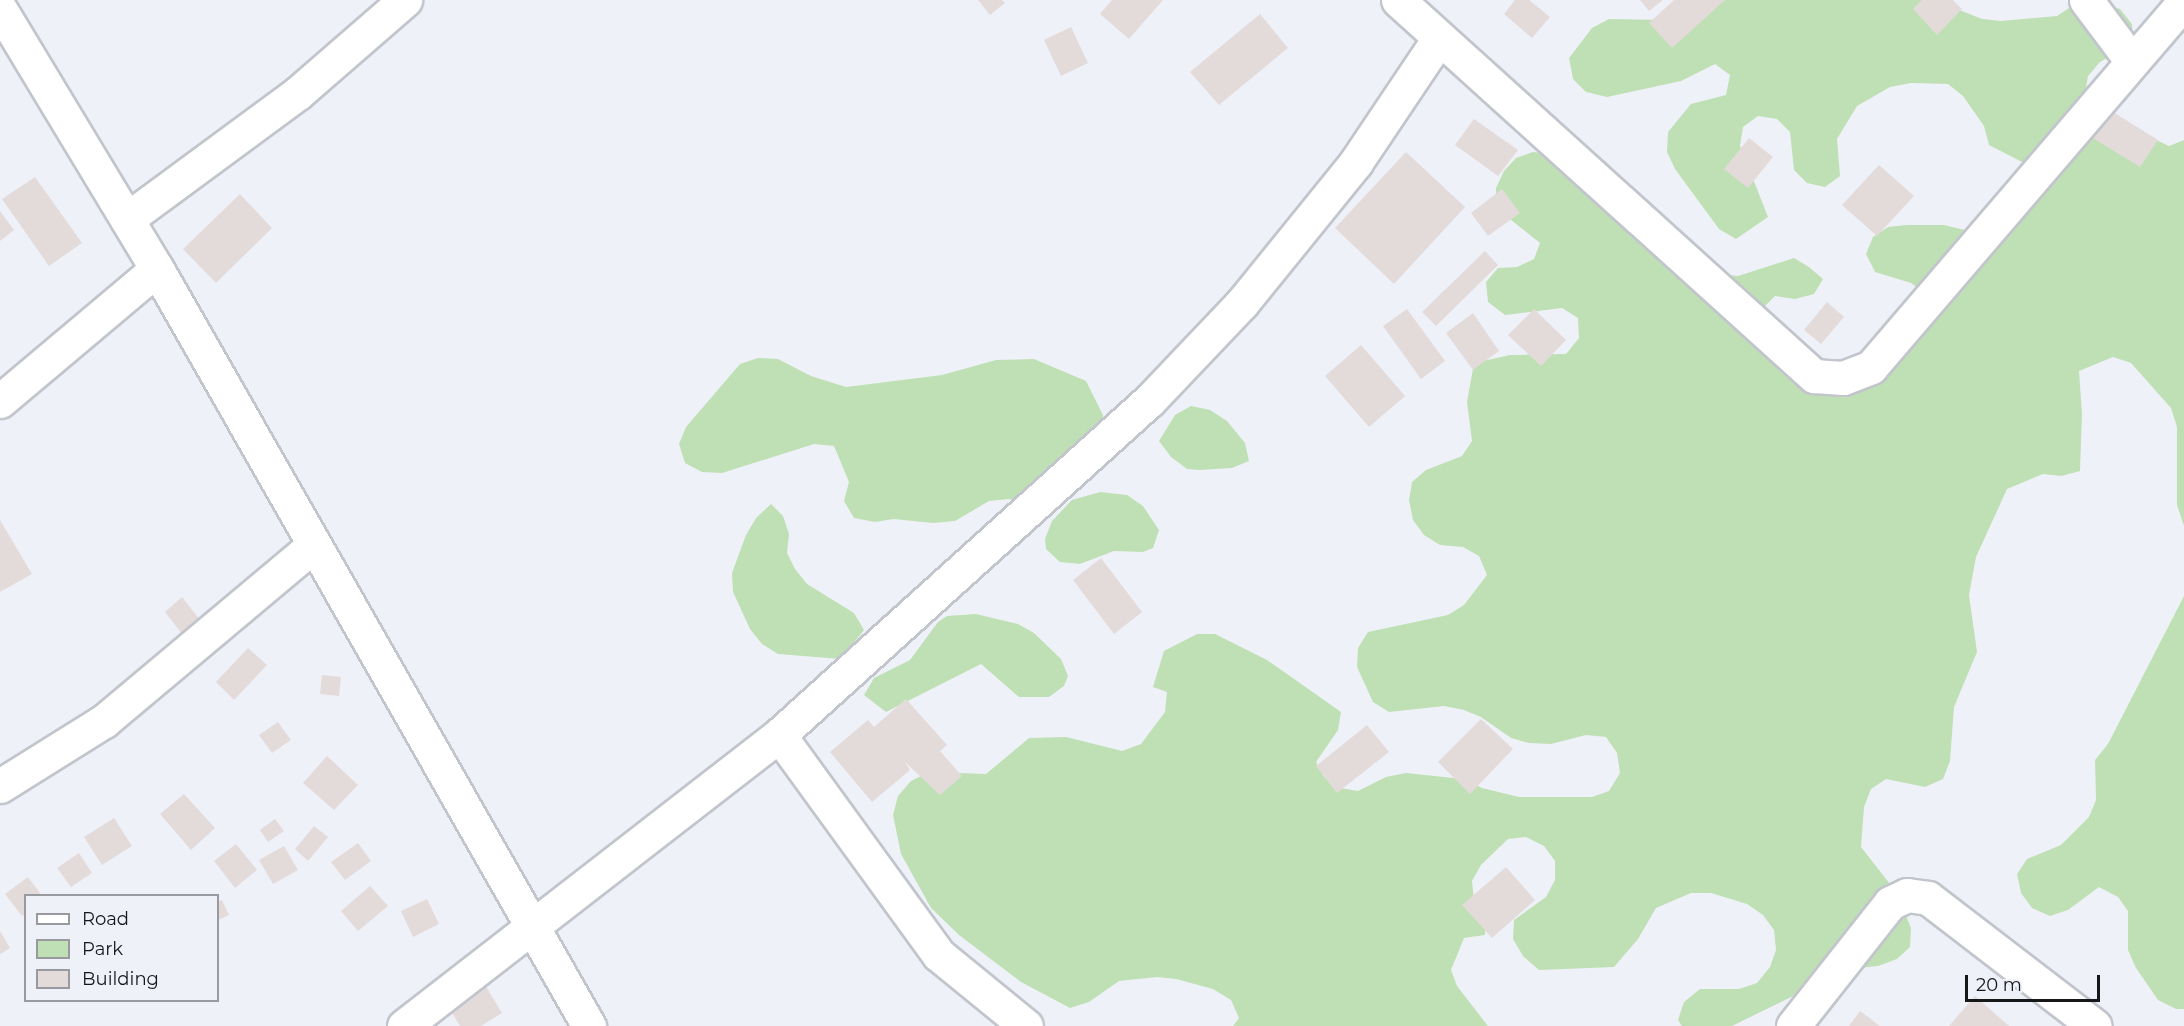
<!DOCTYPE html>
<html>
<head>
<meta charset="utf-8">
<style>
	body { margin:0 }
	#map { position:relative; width:2184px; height:1026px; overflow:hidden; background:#eff1f8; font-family:Montserrat,sans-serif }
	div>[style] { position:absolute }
	.green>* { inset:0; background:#bfe0b4 }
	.building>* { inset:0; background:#e3dada }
	.roads { filter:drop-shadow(2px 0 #c2c5cc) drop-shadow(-2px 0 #c2c5cc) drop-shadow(0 2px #c2c5cc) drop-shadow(0 -2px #c2c5cc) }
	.minor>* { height:33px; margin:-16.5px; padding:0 16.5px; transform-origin:16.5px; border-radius:16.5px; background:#fff }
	span { translate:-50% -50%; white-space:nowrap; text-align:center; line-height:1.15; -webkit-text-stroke:4.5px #eff1f8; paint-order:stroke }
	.legend { position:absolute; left:24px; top:894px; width:195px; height:108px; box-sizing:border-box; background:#eff1f8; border:2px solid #989a9f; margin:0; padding:8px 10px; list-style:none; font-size:18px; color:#161719 }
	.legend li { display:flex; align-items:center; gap:12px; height:30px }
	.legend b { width:30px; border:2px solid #989a9f }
	.scale { position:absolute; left:1965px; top:975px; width:135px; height:27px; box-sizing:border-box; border:3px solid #161719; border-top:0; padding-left:8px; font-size:18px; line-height:21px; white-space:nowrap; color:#161719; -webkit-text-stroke:4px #eff1f8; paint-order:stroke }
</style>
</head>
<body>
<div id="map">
	<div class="green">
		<div style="clip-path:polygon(1711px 0,1934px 0,1982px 19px,2001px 21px,2057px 16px,2081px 0,2101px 3px,2120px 9px,2132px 24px,2133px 43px,2100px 62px,2088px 76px,2085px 94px,2152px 138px,2169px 146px,2184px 140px,2184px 526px,2177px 505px,2177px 427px,2171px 408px,2131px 363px,2113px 357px,2079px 371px,2082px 414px,2080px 471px,2061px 476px,2043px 474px,2007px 489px,1976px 557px,1969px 595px,1977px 652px,1954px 707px,1950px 761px,1943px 779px,1925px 787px,1886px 779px,1871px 789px,1864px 807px,1861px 847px,1897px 893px,1911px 928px,1910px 947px,1897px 959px,1878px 966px,1819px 972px,1793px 996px,1732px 1026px,1682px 1026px,1678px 1020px,1684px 1002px,1700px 989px,1739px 989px,1757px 983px,1770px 967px,1776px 950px,1774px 930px,1763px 915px,1747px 904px,1711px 893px,1691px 893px,1656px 908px,1638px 939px,1614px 967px,1539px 970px,1523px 956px,1513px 939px,1514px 920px,1546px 897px,1555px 880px,1555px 861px,1544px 846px,1526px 837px,1508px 839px,1481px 865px,1472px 881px,1474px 900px,1486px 914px,1485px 935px,1464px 938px,1451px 970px,1457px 986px,1488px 1026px,1233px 1026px,1239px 1018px,1231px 1000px,1213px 989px,1176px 979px,1157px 977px,1119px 981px,1089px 1002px,1070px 1008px,1021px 982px,959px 935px,931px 908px,901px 854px,893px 815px,898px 796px,911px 781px,929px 772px,986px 774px,1029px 738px,1066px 737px,1122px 751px,1141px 744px,1165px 712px,1167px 692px,1153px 687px,1164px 651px,1197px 634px,1215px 634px,1267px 660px,1341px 712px,1338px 730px,1316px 762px,1324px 777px,1340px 788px,1358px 791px,1386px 777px,1406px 773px,1463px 779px,1482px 788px,1519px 797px,1592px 797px,1609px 791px,1620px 773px,1617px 753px,1606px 737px,1586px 735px,1551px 744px,1529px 743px,1511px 738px,1481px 717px,1464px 710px,1444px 706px,1389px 712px,1373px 702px,1357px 667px,1358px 648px,1368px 632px,1448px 615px,1464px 605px,1487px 575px,1479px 556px,1463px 547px,1440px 545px,1424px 535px,1413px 520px,1409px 500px,1412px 482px,1426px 470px,1462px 456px,1472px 441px,1467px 402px,1474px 363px,1510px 355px,1566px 354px,1579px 338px,1578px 318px,1562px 308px,1505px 315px,1488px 302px,1486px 282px,1498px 268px,1517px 267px,1534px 259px,1540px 243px,1496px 208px,1496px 188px,1504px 171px,1516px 158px,1533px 152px,1604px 160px,1719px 274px,1738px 276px,1794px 258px,1809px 267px,1823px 279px,1814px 294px,1795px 299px,1775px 296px,1762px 309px,1830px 366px,1927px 328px,1936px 311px,1926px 294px,1911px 283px,1875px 272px,1866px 254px,1873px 237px,1888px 227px,1907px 225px,1944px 225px,1981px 234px,2030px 182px,2024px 163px,1989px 145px,1984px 126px,1963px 96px,1948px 84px,1911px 83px,1890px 87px,1857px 106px,1837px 139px,1840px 176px,1825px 187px,1807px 183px,1794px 170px,1790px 132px,1777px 119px,1758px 116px,1743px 127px,1740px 146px,1768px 217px,1736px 239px,1719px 229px,1675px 169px,1667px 152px,1668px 132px,1691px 104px,1726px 95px,1730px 75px,1715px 64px,1681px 81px,1607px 97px,1586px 92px,1573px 79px,1569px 58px,1592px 28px,1609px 19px,1665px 20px)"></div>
		<div style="clip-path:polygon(758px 358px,778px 359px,811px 376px,846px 387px,942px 375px,996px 360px,1034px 359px,1086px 381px,1103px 415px,1106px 433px,1027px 505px,1009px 499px,989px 501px,955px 521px,933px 523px,894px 519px,875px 522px,854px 518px,844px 501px,849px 482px,834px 446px,814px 444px,722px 473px,702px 472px,685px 463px,679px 444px,686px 427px,740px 364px)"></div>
		<div style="clip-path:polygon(1191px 406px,1210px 410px,1227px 421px,1245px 443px,1249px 461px,1232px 468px,1199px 470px,1187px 469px,1171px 457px,1159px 441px,1175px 415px)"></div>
		<div style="clip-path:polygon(1100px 492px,1127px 495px,1143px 506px,1159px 530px,1153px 548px,1143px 552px,1114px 551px,1080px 564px,1060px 562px,1046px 549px,1045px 539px,1052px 521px,1072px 500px)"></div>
		<div style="clip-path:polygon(771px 504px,783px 516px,789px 534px,787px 553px,795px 569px,807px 584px,854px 613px,864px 630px,841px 659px,778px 654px,762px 644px,750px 629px,733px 592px,732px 573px,746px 535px,756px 518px)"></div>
		<div style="clip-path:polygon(2184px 596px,2184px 1009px,2176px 1009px,2158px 1000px,2136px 968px,2128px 950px,2128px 911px,2118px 897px,2099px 887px,2068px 910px,2050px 916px,2032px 908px,2021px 893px,2017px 874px,2027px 859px,2061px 845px,2089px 817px,2096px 800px,2095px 760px,2108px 744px)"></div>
		<div style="clip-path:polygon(976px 614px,1018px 624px,1034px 633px,1061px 659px,1068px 676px,1064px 686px,1049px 697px,1019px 697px,981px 664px,886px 712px,864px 695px,874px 678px,910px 660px,938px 622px,947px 616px)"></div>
	</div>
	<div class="building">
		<div style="clip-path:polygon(978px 0,1002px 0,1005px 3px,990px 15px)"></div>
		<div style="clip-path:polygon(1112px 0,1163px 0,1129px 39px,1100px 14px)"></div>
		<div style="clip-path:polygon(1515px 0,1529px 0,1550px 17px,1532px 38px,1504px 14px)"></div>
		<div style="clip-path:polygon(1640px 0,1663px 0,1649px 11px)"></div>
		<div style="clip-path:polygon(1674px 0,1725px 0,1672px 48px,1649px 23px)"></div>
		<div style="clip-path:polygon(1922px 0,1953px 0,1962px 9px,1937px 35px,1913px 9px)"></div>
		<div style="clip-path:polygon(1260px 14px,1288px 48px,1219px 105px,1190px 72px)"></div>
		<div style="clip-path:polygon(1071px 27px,1088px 63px,1061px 76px,1044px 40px)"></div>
		<div style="clip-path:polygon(2108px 109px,2158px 140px,2140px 167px,2091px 137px)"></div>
		<div style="clip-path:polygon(1474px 119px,1518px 150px,1498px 176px,1455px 145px)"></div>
		<div style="clip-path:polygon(1749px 138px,1773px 157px,1748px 188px,1724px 169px)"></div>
		<div style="clip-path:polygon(1406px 152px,1465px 207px,1394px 284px,1335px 228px)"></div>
		<div style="clip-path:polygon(1879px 165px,1914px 196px,1877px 236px,1842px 205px)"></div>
		<div style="clip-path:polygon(35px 177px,82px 243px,49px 266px,2px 199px)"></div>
		<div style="clip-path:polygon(1502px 189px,1520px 213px,1488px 236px,1471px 213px)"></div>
		<div style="clip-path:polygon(240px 194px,272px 228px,216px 283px,183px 249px)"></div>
		<div style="clip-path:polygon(0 211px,14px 230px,0 241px)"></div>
		<div style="clip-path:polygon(1485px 251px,1498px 265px,1436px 326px,1422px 312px)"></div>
		<div style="clip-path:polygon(1827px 302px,1844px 317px,1821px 344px,1804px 330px)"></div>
		<div style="clip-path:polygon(1407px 309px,1445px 361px,1421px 379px,1383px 326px)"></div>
		<div style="clip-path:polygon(1534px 309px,1566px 340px,1541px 366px,1508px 335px)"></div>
		<div style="clip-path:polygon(1473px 313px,1499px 351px,1473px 370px,1446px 333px)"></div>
		<div style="clip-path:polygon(1361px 345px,1405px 396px,1369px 427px,1325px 376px)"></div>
		<div style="clip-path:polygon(0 520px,32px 574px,0 592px)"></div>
		<div style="clip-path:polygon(1101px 558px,1142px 612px,1114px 634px,1073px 580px)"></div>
		<div style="clip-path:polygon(182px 597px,200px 620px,182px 634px,165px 612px)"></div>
		<div style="clip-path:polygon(248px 648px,267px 665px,234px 700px,216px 682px)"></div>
		<div style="clip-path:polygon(322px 675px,341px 677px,339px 696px,320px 694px)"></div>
		<div style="clip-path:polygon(906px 699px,947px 745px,940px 751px,962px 776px,940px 795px,905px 762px,910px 770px,872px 802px,830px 752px,868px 720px,874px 727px)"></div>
		<div style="clip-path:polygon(1481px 719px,1513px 749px,1470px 794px,1438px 762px)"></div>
		<div style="clip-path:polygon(278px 722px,291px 740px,272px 753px,259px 735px)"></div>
		<div style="clip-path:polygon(1367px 725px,1389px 752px,1337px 793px,1316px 766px)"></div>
		<div style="clip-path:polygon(327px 756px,358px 785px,334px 810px,303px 783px)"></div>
		<div style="clip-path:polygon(184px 794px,215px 828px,191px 850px,160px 814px)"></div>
		<div style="clip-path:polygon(114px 818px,132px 846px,102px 865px,84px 837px)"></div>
		<div style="clip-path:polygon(275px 819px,284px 831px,268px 842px,260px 830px)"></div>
		<div style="clip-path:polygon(314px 826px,328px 837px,308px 861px,295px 849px)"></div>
		<div style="clip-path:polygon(358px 843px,371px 861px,345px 880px,331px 862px)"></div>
		<div style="clip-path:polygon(236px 844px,257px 870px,235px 888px,214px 861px)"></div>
		<div style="clip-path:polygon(284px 846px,298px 870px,273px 884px,259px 860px)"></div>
		<div style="clip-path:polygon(79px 853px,92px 873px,71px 887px,57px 868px)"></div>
		<div style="clip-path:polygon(1506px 867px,1535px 900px,1492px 938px,1462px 905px)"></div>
		<div style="clip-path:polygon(28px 877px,42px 896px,26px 896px,26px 914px,22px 916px,5px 894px)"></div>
		<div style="clip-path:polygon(370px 886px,388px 906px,358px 931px,341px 911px)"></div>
		<div style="clip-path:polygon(427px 899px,439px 924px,413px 937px,401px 911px)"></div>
		<div style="clip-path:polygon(222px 900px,229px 915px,218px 920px,218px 902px)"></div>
		<div style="clip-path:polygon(0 931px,10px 948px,0 954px)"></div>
		<div style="clip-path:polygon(482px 980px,502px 1013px,481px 1026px,460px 1026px,446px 1003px)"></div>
		<div style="clip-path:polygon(1975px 996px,2009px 1026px,1949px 1026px)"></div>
		<div style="clip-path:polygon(1860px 1011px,1880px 1026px,1849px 1026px)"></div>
	</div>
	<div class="roads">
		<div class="minor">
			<div style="left:1398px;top:0;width:561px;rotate:42.11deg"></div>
			<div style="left:1814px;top:376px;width:29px;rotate:4deg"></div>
			<div style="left:1843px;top:378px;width:30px;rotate:-21deg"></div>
			<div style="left:1871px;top:367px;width:481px;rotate:-49.4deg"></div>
			<div style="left:2086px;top:0;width:75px;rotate:53.1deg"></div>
			<div style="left:0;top:9px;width:304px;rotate:58.9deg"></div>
			<div style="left:157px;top:269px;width:872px;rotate:60.29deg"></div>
			<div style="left:127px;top:219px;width:212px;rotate:-36.4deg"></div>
			<div style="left:298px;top:93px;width:142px;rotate:-41deg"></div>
			<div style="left:0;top:401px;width:205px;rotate:-40.1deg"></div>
			<div style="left:779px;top:735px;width:272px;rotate:54deg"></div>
			<div style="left:939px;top:955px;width:112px;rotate:39.2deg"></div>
			<div style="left:0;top:786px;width:123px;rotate:-32deg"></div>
			<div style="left:104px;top:721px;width:274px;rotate:-40deg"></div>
			<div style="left:404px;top:1026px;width:475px;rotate:-37.8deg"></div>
			<div style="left:779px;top:735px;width:498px;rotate:-42.1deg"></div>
			<div style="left:1149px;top:401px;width:135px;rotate:-46.5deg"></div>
			<div style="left:1242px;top:303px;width:181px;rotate:-51deg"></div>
			<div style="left:1356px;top:162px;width:147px;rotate:-56.1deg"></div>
			<div style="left:1793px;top:1026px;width:157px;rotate:-51.7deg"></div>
			<div style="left:1890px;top:903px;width:19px;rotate:-25deg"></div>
			<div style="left:1907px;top:895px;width:21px;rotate:8deg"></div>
			<div style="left:1928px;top:898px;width:210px;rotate:37.5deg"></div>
		</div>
	</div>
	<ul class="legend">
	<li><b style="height:8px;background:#fff"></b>Road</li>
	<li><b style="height:16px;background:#bfe0b4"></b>Park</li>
	<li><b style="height:16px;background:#e3dada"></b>Building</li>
	</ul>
	<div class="scale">20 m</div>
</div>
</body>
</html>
